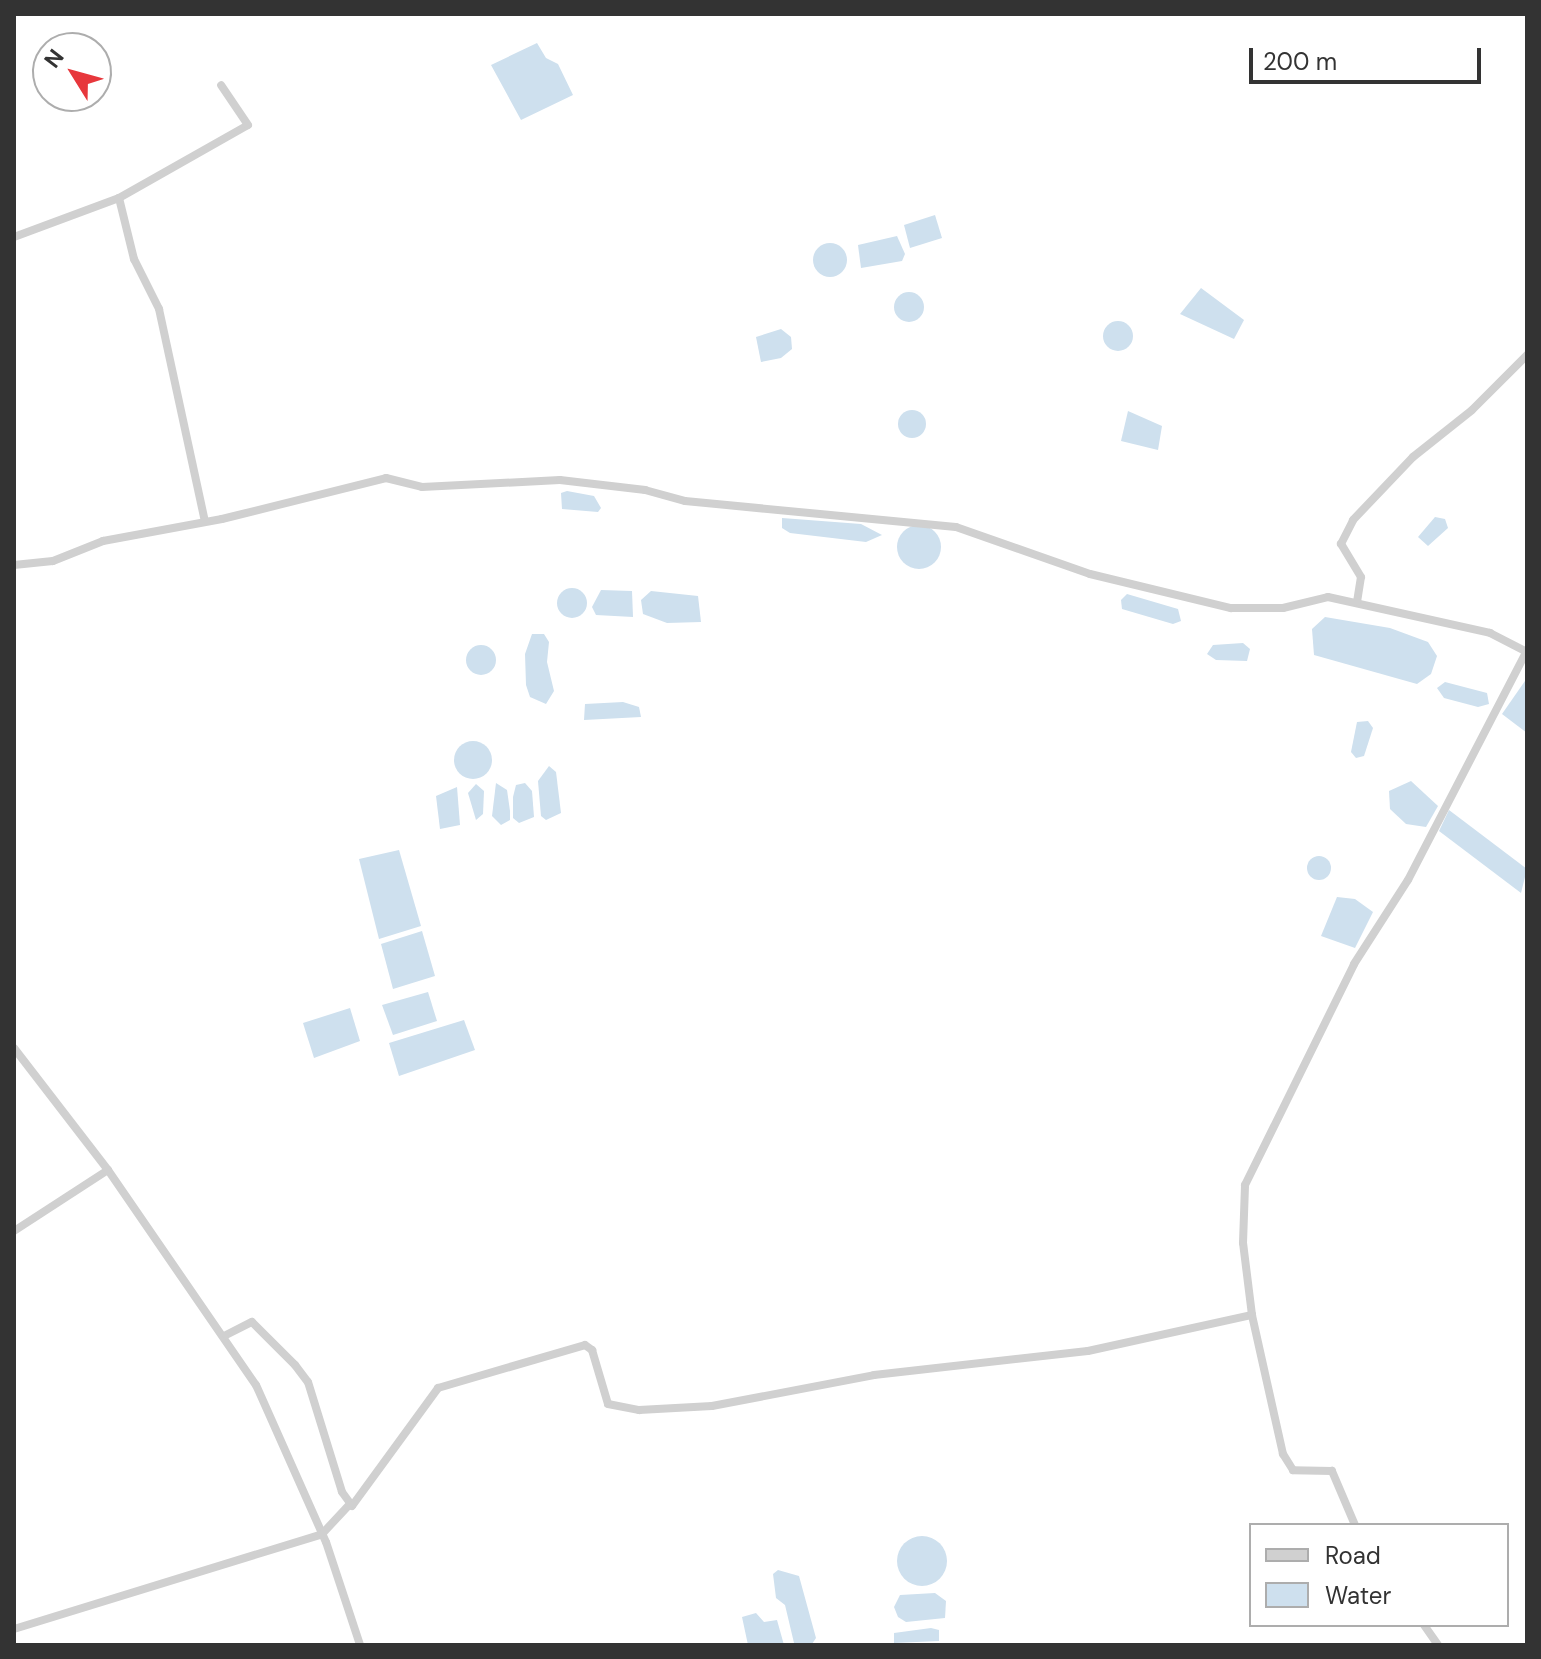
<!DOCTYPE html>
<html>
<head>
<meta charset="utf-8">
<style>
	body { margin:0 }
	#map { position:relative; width:1541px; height:1659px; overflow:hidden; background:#fff; font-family:"DM Sans",sans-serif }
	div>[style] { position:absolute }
	.water>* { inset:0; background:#cee0ee }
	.round { border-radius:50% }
	.minor>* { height:8px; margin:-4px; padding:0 4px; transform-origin:4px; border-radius:4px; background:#d0d0d0 }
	span { translate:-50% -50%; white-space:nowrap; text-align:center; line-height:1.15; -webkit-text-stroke:8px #fff; paint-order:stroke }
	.frame { position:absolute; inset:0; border:16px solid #333; pointer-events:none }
	.legend { position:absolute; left:1249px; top:1523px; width:260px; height:104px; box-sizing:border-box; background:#fff; border:2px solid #adadad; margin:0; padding:10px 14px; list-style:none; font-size:24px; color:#333 }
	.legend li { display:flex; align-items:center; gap:16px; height:40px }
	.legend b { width:40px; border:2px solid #adadad }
	.north { position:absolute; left:32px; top:32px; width:80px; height:80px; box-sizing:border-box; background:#fff; border:2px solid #adadad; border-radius:50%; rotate:307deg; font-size:22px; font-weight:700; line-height:32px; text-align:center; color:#333 }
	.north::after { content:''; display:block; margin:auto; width:28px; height:36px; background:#e7373c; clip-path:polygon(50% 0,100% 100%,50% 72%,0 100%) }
	.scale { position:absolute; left:1249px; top:48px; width:232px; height:36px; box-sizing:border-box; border:4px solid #333; border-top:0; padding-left:10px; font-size:24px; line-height:28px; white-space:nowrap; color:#333; -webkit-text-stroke:6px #fff; paint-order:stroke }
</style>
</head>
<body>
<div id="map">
	<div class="water">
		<div style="clip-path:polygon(537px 43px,546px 58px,558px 64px,573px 95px,521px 120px,491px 65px)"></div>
		<div style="clip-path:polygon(935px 215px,942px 238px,910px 248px,904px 225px)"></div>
		<div style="clip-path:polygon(897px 236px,905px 254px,902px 261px,861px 268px,858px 245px)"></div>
		<div class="round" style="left:813px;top:243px;width:34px;height:34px"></div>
		<div style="clip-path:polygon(1201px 288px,1244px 320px,1234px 339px,1180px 314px)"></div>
		<div class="round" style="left:894px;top:292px;width:30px;height:30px"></div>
		<div class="round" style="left:1103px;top:321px;width:30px;height:30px"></div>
		<div style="clip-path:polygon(781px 329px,791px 337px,792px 349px,781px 358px,761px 362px,756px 337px)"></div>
		<div class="round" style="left:898px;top:410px;width:28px;height:28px"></div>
		<div style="clip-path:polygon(1128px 411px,1162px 426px,1158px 450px,1121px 441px)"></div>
		<div style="clip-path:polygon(567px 491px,594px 496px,601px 508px,598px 512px,562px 509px,561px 493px)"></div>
		<div style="clip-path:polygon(1435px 517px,1445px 519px,1448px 528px,1428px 546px,1418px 537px)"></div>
		<div style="clip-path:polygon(782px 518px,861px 524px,882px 535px,866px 542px,790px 533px,782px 528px)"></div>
		<div class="round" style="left:897px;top:525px;width:44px;height:44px"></div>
		<div class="round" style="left:557px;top:588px;width:30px;height:30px"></div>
		<div style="clip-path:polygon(601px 590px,632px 591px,633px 617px,596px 615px,592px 607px)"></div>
		<div style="clip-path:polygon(651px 591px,698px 596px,701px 622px,667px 623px,643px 614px,641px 600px)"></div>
		<div style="clip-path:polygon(1127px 594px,1178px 609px,1181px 621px,1173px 624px,1122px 609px,1121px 600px)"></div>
		<div style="clip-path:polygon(1325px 617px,1390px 628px,1428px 642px,1437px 656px,1431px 674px,1417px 684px,1314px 655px,1312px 629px)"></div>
		<div style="clip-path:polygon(532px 634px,544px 634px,549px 642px,547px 662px,554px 691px,546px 704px,530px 697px,526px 685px,525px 654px)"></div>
		<div style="clip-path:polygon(1243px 643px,1250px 649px,1247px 661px,1216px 660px,1207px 654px,1213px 645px)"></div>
		<div class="round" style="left:466px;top:645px;width:30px;height:30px"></div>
		<div style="clip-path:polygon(1527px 678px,1527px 733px,1502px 714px)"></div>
		<div style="clip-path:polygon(1445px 682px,1487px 693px,1489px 704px,1478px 707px,1444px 698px,1437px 688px)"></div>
		<div style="clip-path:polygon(623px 702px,639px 707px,641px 717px,584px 720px,585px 704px)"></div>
		<div style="clip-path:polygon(1368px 721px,1373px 728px,1364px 756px,1356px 758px,1351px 752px,1357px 722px)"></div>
		<div class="round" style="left:454px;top:741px;width:38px;height:38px"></div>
		<div style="clip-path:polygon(549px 766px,556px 772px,561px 813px,546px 820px,541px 816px,538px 781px)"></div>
		<div style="clip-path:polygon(1411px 781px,1438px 806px,1426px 827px,1406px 824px,1390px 809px,1389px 791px)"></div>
		<div style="clip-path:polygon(496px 783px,507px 790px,510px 811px,510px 820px,501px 825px,492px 816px)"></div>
		<div style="clip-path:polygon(525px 783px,532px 791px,534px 817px,519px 823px,513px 818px,513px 797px,516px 785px)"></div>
		<div style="clip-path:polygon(476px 784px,484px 791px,483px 814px,476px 820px,468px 793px)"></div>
		<div style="clip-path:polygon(457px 787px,460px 825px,440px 829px,436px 796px)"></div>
		<div style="clip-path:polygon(1449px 810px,1527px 869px,1521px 893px,1439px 831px)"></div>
		<div style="clip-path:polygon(399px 850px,421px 926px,379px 939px,359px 859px)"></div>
		<div class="round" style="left:1307px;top:856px;width:24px;height:24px"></div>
		<div style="clip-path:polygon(1337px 897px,1355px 899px,1373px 912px,1355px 948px,1321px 936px)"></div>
		<div style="clip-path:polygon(422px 931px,435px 976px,393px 989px,381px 944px)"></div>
		<div style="clip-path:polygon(428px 992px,437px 1021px,393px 1035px,382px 1005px)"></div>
		<div style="clip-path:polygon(350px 1008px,360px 1041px,314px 1058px,303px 1023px)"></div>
		<div style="clip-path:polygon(464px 1020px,475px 1050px,399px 1076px,389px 1043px)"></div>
		<div class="round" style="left:897px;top:1536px;width:50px;height:50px"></div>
		<div style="clip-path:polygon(778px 1570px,799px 1576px,816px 1638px,812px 1644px,794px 1643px,785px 1605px,776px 1598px,773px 1574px)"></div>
		<div style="clip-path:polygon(935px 1593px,946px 1601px,945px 1618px,906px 1622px,898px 1617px,894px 1607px,900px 1595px)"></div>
		<div style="clip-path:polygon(756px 1613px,764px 1622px,777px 1620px,784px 1645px,748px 1645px,742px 1617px)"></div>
		<div style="clip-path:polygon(931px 1628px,939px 1630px,939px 1641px,894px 1643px,894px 1633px)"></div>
	</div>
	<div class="minor">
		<div style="left:119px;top:198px;width:63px;rotate:76.2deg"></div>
		<div style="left:134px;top:259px;width:56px;rotate:63.4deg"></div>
		<div style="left:159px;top:309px;width:217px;rotate:77.8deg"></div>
		<div style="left:14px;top:237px;width:112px;rotate:-20.4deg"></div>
		<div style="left:119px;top:198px;width:148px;rotate:-29.5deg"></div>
		<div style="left:248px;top:125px;width:48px;rotate:-124deg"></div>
		<div style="left:14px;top:565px;width:39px;rotate:-6deg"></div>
		<div style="left:53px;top:561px;width:54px;rotate:-21.8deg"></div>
		<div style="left:103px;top:541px;width:121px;rotate:-10.5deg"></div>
		<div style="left:222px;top:519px;width:169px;rotate:-14deg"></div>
		<div style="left:386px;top:478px;width:37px;rotate:14deg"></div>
		<div style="left:422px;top:487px;width:138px;rotate:-2.9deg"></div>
		<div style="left:560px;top:480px;width:86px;rotate:6.7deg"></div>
		<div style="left:645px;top:490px;width:41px;rotate:15.4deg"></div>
		<div style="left:685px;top:501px;width:272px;rotate:5.5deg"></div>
		<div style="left:956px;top:527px;width:142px;rotate:19.3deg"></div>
		<div style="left:1090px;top:574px;width:145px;rotate:13.6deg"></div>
		<div style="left:1231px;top:608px;width:52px"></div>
		<div style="left:1283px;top:608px;width:46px;rotate:-13.7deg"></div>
		<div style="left:1328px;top:597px;width:166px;rotate:12.5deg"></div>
		<div style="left:1490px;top:633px;width:42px;rotate:27.2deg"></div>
		<div style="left:1357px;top:602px;width:25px;rotate:-81deg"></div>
		<div style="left:1361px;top:577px;width:39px;rotate:-121deg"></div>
		<div style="left:1341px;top:544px;width:27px;rotate:-63deg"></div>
		<div style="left:1353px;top:520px;width:87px;rotate:-46.4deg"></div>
		<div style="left:1413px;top:457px;width:75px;rotate:-38.5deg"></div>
		<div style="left:1472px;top:410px;width:78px;rotate:-45deg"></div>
		<div style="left:14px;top:1048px;width:154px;rotate:52.4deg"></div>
		<div style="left:108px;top:1170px;width:261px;rotate:55.5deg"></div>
		<div style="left:256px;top:1385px;width:172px;rotate:66deg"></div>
		<div style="left:326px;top:1542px;width:108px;rotate:71.7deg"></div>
		<div style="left:14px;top:1231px;width:112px;rotate:-33deg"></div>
		<div style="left:226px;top:1335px;width:29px;rotate:-27deg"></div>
		<div style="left:252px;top:1322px;width:61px;rotate:45deg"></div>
		<div style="left:295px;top:1365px;width:21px;rotate:53deg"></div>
		<div style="left:308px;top:1382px;width:115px;rotate:72.8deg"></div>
		<div style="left:342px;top:1492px;width:17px;rotate:54deg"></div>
		<div style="left:352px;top:1506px;width:146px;rotate:-53.9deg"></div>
		<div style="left:438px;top:1388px;width:153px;rotate:-16.3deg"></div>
		<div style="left:585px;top:1345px;width:9px;rotate:36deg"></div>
		<div style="left:592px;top:1350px;width:56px;rotate:73.5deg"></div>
		<div style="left:608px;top:1404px;width:32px;rotate:11deg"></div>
		<div style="left:639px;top:1410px;width:73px;rotate:-3.1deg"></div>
		<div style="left:712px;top:1406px;width:165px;rotate:-10.8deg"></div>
		<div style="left:874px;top:1375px;width:215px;rotate:-6.4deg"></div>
		<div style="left:1088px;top:1351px;width:168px;rotate:-12.4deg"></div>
		<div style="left:1355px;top:1525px;width:59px;rotate:-113.1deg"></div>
		<div style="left:1332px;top:1471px;width:39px;rotate:-179deg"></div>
		<div style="left:1293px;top:1470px;width:19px;rotate:-122deg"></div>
		<div style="left:1283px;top:1454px;width:142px;rotate:-102.6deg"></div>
		<div style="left:1252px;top:1315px;width:73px;rotate:-97.1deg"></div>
		<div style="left:1243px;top:1243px;width:58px;rotate:-88deg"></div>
		<div style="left:1245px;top:1185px;width:246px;rotate:-63.7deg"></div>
		<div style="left:1354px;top:964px;width:100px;rotate:-57.3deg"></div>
		<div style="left:1408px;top:880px;width:259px;rotate:-62.6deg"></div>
		<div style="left:1424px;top:1625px;width:24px;rotate:55deg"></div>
		<div style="left:14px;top:1629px;width:322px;rotate:-17.1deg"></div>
		<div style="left:322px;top:1534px;width:40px;rotate:-47deg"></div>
	</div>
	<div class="frame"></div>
	<ul class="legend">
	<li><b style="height:10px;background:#d0d0d0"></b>Road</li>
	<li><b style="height:22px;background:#cee0ee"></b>Water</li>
	</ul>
	<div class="north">N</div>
	<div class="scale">200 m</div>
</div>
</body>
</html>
